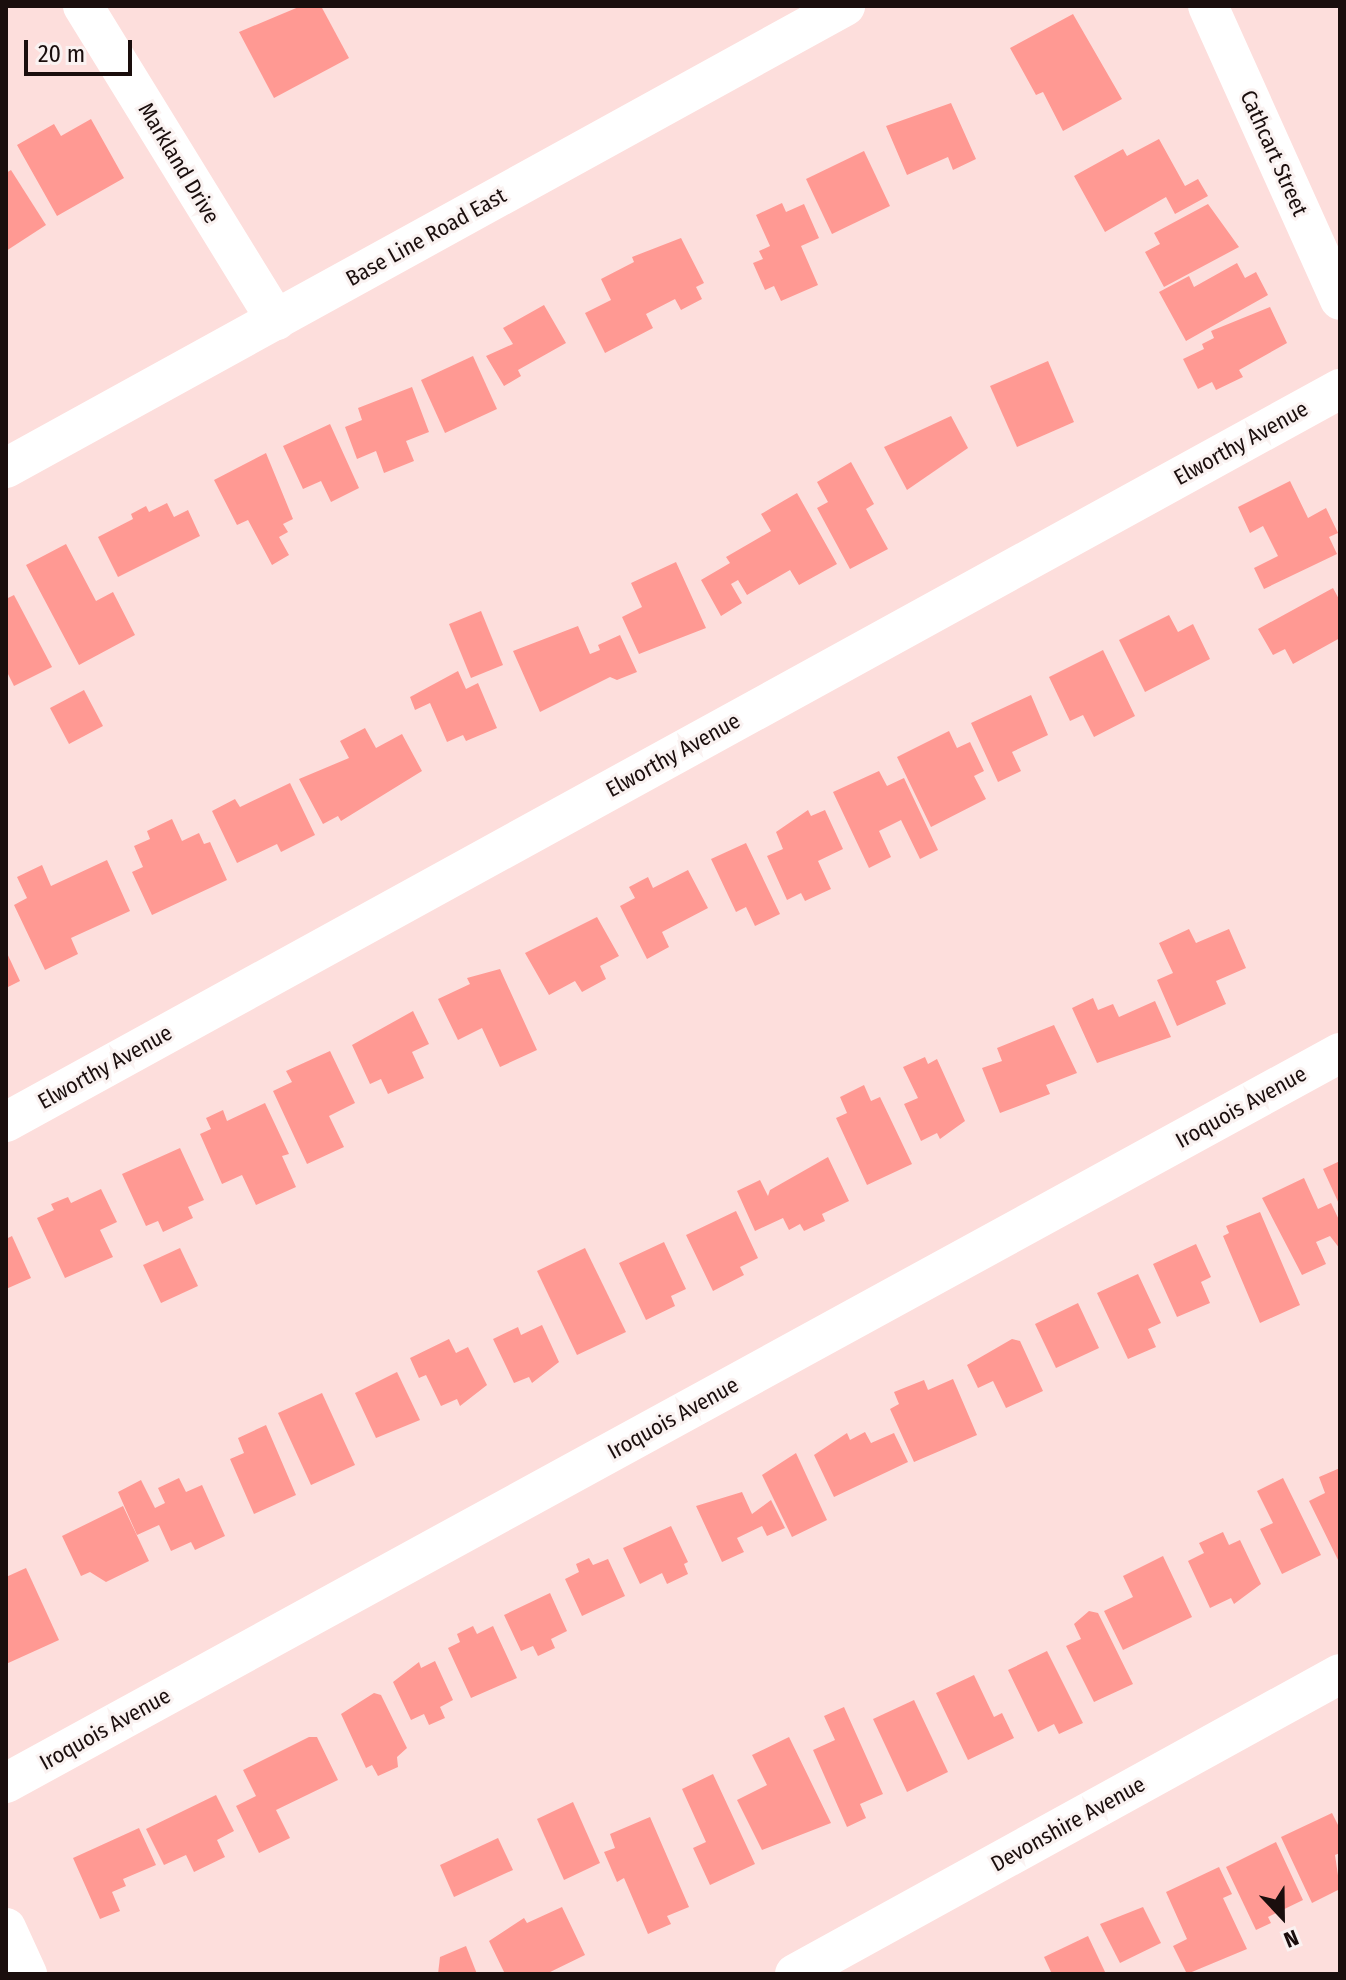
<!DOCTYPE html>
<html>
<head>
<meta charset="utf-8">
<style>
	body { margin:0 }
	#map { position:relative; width:1346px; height:1980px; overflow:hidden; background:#fddedc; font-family:"Fira Sans Condensed",sans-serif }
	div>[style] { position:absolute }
	.building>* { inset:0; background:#ff9993 }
	.minor>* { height:40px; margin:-20px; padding:0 20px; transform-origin:20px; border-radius:20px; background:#fff }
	span { translate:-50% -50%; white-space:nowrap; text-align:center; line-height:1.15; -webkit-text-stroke:6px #faf2f1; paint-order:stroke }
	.street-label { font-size:22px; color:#1a0e0d }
	.frame { position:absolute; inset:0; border:8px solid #1a0e0d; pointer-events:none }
	.north { position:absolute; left:1242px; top:1876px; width:80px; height:80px; -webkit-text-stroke:6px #faf2f1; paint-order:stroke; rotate:158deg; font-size:22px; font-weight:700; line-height:32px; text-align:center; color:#1a0e0d }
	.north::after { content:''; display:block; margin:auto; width:28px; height:36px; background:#1a0e0d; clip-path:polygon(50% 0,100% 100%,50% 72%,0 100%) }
	.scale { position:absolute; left:24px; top:40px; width:108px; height:36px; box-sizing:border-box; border:4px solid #1a0e0d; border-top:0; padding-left:10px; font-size:24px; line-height:28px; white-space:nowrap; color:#1a0e0d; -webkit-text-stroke:6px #faf2f1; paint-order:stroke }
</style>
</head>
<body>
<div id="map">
	<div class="building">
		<div style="clip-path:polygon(301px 6px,321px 6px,349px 58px,274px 98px,239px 32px)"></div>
		<div style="clip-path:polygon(1073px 14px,1122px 99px,1063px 131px,1043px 92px,1036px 95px,1010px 48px)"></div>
		<div style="clip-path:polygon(951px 103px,976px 159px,953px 170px,948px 157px,907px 175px,886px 126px)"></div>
		<div style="clip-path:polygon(91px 119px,124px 178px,57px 216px,17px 145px,54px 124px,61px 136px)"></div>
		<div style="clip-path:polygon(1159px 139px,1185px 186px,1198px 179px,1208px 196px,1175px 214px,1166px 197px,1105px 232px,1074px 176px,1123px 149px,1127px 156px)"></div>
		<div style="clip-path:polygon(864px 151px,890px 206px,832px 234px,806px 179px)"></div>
		<div style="clip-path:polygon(11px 170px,46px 225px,6px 251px,6px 173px)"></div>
		<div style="clip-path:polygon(782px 203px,786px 212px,804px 204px,819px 238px,801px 246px,818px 285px,781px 301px,774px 286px,765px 290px,753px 263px,763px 259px,759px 251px,770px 246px,756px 215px)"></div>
		<div style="clip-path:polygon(1208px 204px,1239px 247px,1164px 287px,1145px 252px,1160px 244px,1154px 233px)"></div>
		<div style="clip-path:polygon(681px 238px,704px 283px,696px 287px,702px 299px,681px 310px,675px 299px,646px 314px,653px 328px,605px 353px,585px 313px,611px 300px,601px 279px,634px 262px,632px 257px)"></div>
		<div style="clip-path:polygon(1237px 263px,1245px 278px,1256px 272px,1268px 295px,1186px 341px,1159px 292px,1189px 276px,1194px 287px)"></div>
		<div style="clip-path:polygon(544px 305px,566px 343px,518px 370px,521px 376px,504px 386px,486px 356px,513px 344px,503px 328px)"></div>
		<div style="clip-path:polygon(1270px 307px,1287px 343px,1239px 370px,1243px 377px,1216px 390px,1212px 382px,1198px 389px,1183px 359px,1204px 349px,1202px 344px,1214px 338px,1211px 331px)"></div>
		<div style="clip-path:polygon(473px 356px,497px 409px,445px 433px,421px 380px)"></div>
		<div style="clip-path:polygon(1048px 361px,1074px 422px,1017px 447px,990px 386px)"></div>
		<div style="clip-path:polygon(412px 387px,429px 432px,406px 441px,414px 461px,384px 473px,376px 451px,357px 459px,345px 427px,362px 420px,358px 408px)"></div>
		<div style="clip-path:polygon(951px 416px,968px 448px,907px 490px,884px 447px)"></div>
		<div style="clip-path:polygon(330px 424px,359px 488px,331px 502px,321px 481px,303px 489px,283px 446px)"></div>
		<div style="clip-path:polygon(266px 453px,293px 519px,283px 524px,288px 532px,279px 537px,289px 555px,272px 565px,248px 520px,237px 525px,214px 480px)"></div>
		<div style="clip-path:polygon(851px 462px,874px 504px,866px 509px,888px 549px,850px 569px,817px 508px,828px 502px,817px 482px)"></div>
		<div style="clip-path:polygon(1290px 481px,1308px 518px,1326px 508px,1338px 533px,1329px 537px,1337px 554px,1264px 589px,1254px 568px,1278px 556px,1263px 526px,1250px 533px,1238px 507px)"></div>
		<div style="clip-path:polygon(797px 493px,837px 564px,799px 585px,790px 570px,747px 595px,738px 580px,731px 584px,742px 603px,721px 616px,701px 580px,730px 563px,726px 557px,771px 531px,761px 514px)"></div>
		<div style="clip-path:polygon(167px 503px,174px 517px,188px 510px,200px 536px,118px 577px,98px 537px,133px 519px,131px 514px,146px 506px,149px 512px)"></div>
		<div style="clip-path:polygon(66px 544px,96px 601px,113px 592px,135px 635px,79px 665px,26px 565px)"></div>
		<div style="clip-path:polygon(676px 562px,706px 628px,639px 654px,622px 617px,642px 607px,631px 583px)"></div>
		<div style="clip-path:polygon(1333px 588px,1340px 601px,1340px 638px,1293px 664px,1285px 649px,1273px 655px,1258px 629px)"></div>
		<div style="clip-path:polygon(14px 595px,52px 667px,14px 686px,6px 670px,6px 599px)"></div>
		<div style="clip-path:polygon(481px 611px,503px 665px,471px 678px,449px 624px)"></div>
		<div style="clip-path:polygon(1169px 615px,1178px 632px,1193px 624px,1210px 659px,1145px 692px,1119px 640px)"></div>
		<div style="clip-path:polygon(578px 626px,590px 654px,600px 650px,598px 645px,620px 635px,637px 672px,617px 680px,610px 677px,540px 712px,513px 651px)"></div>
		<div style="clip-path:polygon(1103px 650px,1135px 716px,1094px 737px,1083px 715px,1070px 721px,1049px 677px)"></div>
		<div style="clip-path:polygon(458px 671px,466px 689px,478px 683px,497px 728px,466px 741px,463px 735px,447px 742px,430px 703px,415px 710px,410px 697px)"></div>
		<div style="clip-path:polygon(84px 690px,103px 726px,69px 744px,50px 708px)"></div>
		<div style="clip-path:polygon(1031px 695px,1048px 735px,1012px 752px,1021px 771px,998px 782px,971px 723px)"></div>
		<div style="clip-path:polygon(365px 728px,376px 748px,402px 734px,422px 771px,341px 821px,338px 816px,323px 824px,299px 779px,349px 758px,340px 741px)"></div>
		<div style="clip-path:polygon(949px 731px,957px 748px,970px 742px,984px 771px,974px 776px,986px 799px,931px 827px,897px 757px)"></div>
		<div style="clip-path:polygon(879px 771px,887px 786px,904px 778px,938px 850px,920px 859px,901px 820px,879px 831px,891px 857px,869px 868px,833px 792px)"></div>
		<div style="clip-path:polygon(290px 783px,315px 835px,281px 852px,277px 844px,237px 863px,212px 811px,235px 799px,240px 807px)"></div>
		<div style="clip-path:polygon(808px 810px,811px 816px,825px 810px,843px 849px,818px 861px,831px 889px,805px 901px,801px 893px,787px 900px,767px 856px,783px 849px,776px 832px)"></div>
		<div style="clip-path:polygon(172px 819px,182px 841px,199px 833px,204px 844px,210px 842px,227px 880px,152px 915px,132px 872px,143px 867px,134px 846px,150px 839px,147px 831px)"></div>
		<div style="clip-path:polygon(746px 843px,780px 914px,755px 926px,746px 907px,736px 912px,711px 859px)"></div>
		<div style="clip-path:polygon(107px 860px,130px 911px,71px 938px,78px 954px,45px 970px,14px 905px,27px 898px,17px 877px,42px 865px,51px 886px)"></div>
		<div style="clip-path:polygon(688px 870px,708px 908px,662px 932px,669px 947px,647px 959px,620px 906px,635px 898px,629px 887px,648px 877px,653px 888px)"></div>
		<div style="clip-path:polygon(597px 917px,619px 956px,600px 966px,606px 979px,582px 992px,575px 981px,549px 995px,525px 953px)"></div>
		<div style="clip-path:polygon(1189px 929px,1196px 943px,1229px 929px,1246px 968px,1216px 981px,1226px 1004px,1177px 1026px,1157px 980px,1173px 973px,1159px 943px)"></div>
		<div style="clip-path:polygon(6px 951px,20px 981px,6px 988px)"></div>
		<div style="clip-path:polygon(500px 969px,537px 1050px,500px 1067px,482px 1028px,458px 1040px,438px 999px,470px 984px,467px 978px)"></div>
		<div style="clip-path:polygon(1093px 998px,1098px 1010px,1113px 1004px,1119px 1017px,1155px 1001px,1171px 1037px,1097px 1063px,1072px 1008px)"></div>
		<div style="clip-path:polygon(413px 1011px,429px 1044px,412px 1052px,424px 1078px,388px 1094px,381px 1079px,370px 1084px,352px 1045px)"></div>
		<div style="clip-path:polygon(1054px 1025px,1077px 1073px,1046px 1085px,1050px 1094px,1000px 1113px,982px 1068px,1002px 1061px,997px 1048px)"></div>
		<div style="clip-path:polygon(330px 1051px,355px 1103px,329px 1116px,344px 1147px,307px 1164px,273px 1091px,292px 1082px,286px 1071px)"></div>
		<div style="clip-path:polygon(925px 1057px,928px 1064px,937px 1059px,965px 1121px,940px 1139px,937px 1133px,921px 1141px,904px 1104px,918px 1098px,903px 1067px)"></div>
		<div style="clip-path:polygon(864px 1085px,871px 1101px,880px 1097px,912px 1164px,867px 1185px,836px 1118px,847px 1113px,840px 1097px)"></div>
		<div style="clip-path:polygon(265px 1103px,289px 1154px,282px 1156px,296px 1187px,256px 1205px,242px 1175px,222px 1184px,200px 1134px,211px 1129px,206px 1118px,223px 1110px,227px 1121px)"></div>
		<div style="clip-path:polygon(180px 1148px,204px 1200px,188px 1207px,193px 1218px,163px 1232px,158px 1221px,146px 1226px,122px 1174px)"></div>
		<div style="clip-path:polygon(828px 1157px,849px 1201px,822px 1214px,825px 1221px,804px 1231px,800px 1224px,789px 1230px,783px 1218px,755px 1231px,737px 1191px,760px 1180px,768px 1196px,770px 1190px)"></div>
		<div style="clip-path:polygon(1340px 1161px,1340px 1206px,1323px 1169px)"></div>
		<div style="clip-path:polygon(1304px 1178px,1318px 1209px,1331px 1203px,1340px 1222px,1340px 1249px,1330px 1236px,1316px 1242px,1326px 1264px,1302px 1275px,1262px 1198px)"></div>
		<div style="clip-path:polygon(101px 1189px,117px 1222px,100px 1230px,113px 1257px,65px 1278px,37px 1218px,54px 1210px,51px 1204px,68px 1197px,71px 1203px)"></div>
		<div style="clip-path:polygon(736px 1211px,758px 1258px,740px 1267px,744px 1275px,713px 1291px,686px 1235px)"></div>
		<div style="clip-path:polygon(1260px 1212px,1300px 1305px,1260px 1323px,1223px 1236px,1229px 1233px,1226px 1226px)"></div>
		<div style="clip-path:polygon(12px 1236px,31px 1278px,6px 1289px,6px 1239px)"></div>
		<div style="clip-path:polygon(664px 1242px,686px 1289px,671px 1296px,675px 1306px,646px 1320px,619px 1263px)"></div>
		<div style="clip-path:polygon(1196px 1244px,1211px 1277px,1201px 1282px,1210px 1303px,1177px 1317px,1153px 1264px)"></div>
		<div style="clip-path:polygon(180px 1248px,198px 1286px,161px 1303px,143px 1265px)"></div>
		<div style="clip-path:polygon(585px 1248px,626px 1332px,577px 1355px,537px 1271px)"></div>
		<div style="clip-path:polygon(1138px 1274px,1161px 1323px,1148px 1329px,1156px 1347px,1128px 1359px,1097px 1293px)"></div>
		<div style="clip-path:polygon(1078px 1303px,1099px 1348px,1056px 1368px,1035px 1324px)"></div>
		<div style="clip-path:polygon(542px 1325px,559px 1362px,532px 1383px,529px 1377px,514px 1383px,493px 1339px,518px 1327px,521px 1335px)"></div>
		<div style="clip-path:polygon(449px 1339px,456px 1353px,468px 1347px,487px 1385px,460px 1406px,457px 1399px,441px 1406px,426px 1375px,419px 1378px,410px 1358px)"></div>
		<div style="clip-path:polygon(1012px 1339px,1020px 1341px,1043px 1391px,1006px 1408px,993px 1381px,978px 1388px,967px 1365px)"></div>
		<div style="clip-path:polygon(397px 1372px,420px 1420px,376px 1438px,355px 1393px)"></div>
		<div style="clip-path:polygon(953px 1379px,977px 1435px,914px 1462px,890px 1409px,899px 1404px,894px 1392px,924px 1380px,928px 1390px)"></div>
		<div style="clip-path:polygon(322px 1393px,355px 1465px,311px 1485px,278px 1413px)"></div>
		<div style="clip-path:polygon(266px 1425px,296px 1495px,254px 1514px,230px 1459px,244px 1453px,238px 1438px)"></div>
		<div style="clip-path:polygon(865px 1432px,871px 1443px,894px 1433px,908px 1462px,834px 1497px,814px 1455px,847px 1433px,850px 1440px)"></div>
		<div style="clip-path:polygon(796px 1453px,827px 1520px,792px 1537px,762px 1475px)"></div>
		<div style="clip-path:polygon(1340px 1468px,1340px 1564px,1309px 1501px,1325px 1493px,1319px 1477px)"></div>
		<div style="clip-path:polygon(179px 1478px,186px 1492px,202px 1485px,225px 1536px,195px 1550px,191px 1542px,171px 1551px,159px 1525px,137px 1535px,118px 1492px,141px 1480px,155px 1508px,165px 1503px,158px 1488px)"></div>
		<div style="clip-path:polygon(1283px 1478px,1321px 1555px,1282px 1574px,1260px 1529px,1273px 1523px,1257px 1491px)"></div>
		<div style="clip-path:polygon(742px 1492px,752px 1514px,771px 1500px,785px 1528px,767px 1536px,762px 1526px,737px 1538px,744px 1552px,722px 1562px,696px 1506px)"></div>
		<div style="clip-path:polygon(123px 1506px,149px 1561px,106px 1582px,90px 1572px,81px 1576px,62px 1536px)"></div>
		<div style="clip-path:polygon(671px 1526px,688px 1562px,684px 1564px,688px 1574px,667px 1584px,662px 1573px,640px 1584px,623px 1548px)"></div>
		<div style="clip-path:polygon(1223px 1532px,1229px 1545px,1240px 1540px,1261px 1584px,1234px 1604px,1231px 1598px,1210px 1608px,1188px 1561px,1204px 1553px,1199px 1543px)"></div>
		<div style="clip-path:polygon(1163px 1556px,1192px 1617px,1123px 1650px,1104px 1611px,1133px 1597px,1123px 1576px)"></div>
		<div style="clip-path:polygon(589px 1558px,593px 1565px,608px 1559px,625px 1596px,582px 1616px,565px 1579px,579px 1572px,576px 1564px)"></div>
		<div style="clip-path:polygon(26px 1568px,59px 1640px,6px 1664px,6px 1577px)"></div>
		<div style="clip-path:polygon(550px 1593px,567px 1631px,551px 1639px,555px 1648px,538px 1656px,533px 1646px,521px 1651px,504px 1615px)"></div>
		<div style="clip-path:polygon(1089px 1611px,1098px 1613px,1133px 1684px,1094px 1702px,1066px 1646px,1081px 1639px,1074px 1624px)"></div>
		<div style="clip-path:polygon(473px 1626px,477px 1634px,493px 1626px,517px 1678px,471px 1698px,448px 1648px,460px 1642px,457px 1634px)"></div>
		<div style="clip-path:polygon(1047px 1651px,1083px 1723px,1059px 1734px,1054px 1724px,1038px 1732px,1008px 1670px)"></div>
		<div style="clip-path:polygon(435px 1661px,453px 1700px,440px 1707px,445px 1718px,429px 1725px,424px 1714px,411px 1720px,393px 1682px,419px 1662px,421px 1668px)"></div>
		<div style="clip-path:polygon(974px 1675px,994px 1717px,1002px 1713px,1014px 1738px,968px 1760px,936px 1693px)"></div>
		<div style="clip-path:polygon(374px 1693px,381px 1695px,407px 1748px,397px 1757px,398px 1767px,378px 1776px,372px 1765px,366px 1768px,341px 1714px)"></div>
		<div style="clip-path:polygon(914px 1700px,948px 1772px,907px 1792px,873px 1719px)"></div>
		<div style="clip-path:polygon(844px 1707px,883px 1794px,860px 1804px,866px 1818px,847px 1827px,813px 1750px,835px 1740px,824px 1716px)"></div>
		<div style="clip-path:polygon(309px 1737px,317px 1737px,338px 1780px,276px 1810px,290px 1838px,259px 1853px,236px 1806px,256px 1796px,243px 1770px)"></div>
		<div style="clip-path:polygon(789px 1737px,831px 1823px,762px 1850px,737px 1800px,767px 1785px,752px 1755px)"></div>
		<div style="clip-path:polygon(713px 1774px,755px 1864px,710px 1885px,693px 1848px,706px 1842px,682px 1789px)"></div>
		<div style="clip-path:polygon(216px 1795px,234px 1831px,217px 1840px,225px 1857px,194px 1872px,186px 1855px,164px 1865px,146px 1829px)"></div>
		<div style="clip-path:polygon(573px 1802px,600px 1863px,564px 1880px,537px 1819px)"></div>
		<div style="clip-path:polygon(1332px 1813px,1340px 1829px,1340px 1853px,1335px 1855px,1340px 1889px,1312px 1903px,1281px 1837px)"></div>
		<div style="clip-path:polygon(650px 1817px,689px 1907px,667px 1916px,671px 1924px,648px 1934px,624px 1878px,617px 1882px,604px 1852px,615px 1848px,610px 1834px)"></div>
		<div style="clip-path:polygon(139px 1828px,156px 1865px,123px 1879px,126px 1886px,112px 1892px,120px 1911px,100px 1919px,73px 1858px)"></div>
		<div style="clip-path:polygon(498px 1838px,513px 1870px,454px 1897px,440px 1865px)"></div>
		<div style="clip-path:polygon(1276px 1842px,1303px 1900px,1268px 1917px,1271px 1923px,1256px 1930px,1226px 1867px)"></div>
		<div style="clip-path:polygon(1219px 1867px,1232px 1894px,1223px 1898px,1247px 1949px,1187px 1974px,1173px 1946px,1187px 1939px,1166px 1892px)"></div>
		<div style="clip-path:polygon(562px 1907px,585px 1955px,546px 1974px,505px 1974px,489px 1941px,524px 1918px,527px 1923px)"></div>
		<div style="clip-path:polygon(1143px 1907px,1161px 1943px,1120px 1963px,1100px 1924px)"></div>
		<div style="clip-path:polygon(1088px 1936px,1106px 1974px,1052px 1974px,1044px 1957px)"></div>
		<div style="clip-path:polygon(466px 1946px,477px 1974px,438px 1974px,440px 1957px)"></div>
	</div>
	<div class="minor">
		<div style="left:83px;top:6px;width:369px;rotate:58.4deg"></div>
		<div style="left:1208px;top:6px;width:322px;rotate:65.8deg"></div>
		<div style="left:6px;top:468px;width:958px;rotate:-28.84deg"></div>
		<div style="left:6px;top:1122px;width:1522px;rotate:-28.79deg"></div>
		<div style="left:6px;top:1783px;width:1521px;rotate:-28.69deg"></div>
		<div style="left:6px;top:1928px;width:51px;rotate:65.5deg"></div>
		<div style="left:795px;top:1974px;width:622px;rotate:-28.83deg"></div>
	</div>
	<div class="street-label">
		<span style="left:1274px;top:153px;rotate:66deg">Cathcart Street</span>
		<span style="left:179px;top:163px;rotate:59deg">Markland Drive</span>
		<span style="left:426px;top:237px;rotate:-29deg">Base Line Road East</span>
		<span style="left:1241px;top:443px;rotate:-29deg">Elworthy Avenue</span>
		<span style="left:673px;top:755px;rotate:-29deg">Elworthy Avenue</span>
		<span style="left:105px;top:1067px;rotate:-29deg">Elworthy Avenue</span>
		<span style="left:1241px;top:1107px;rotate:-29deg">Iroquois Avenue</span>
		<span style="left:673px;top:1418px;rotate:-29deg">Iroquois Avenue</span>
		<span style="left:105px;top:1729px;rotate:-29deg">Iroquois Avenue</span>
		<span style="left:1068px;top:1824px;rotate:-29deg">Devonshire Avenue</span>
	</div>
	<div class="frame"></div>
	<div class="north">N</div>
	<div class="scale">20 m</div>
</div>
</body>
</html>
